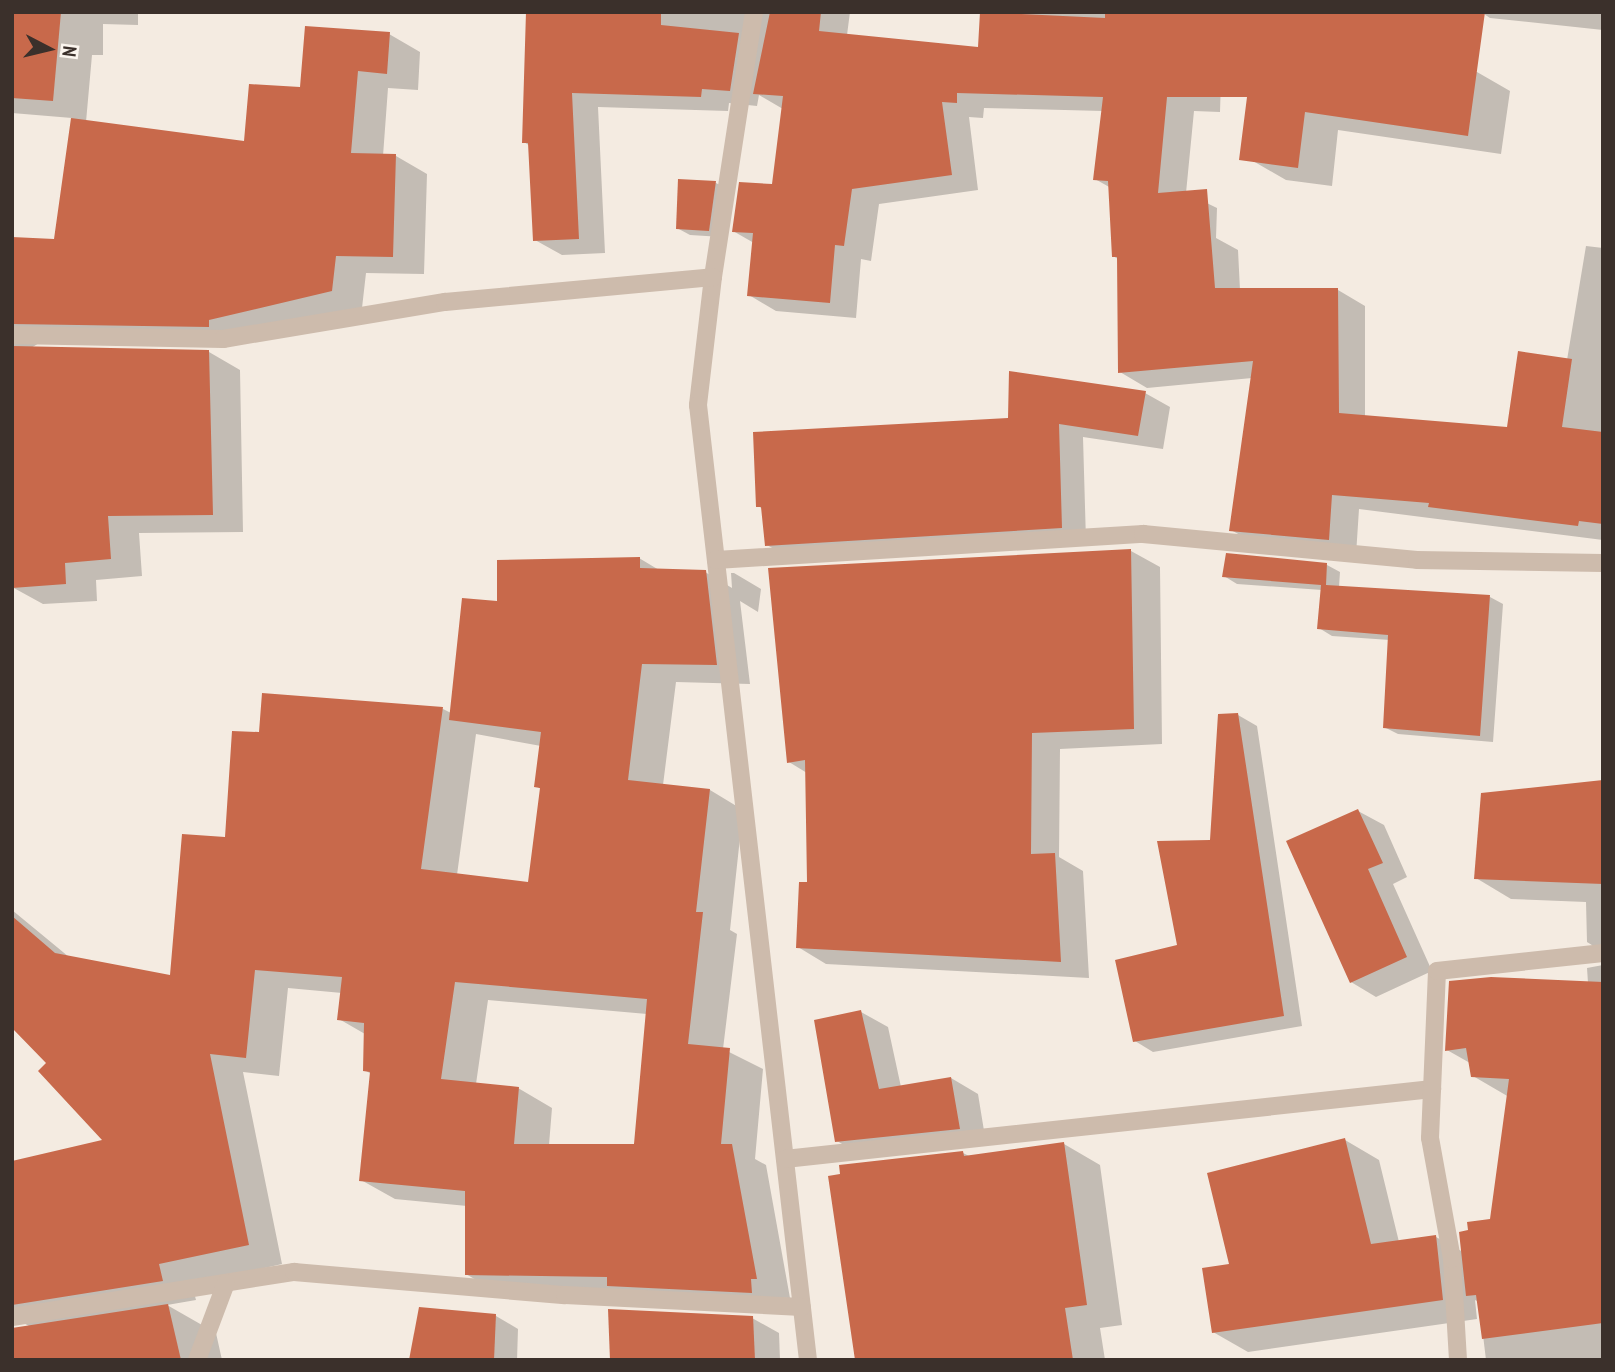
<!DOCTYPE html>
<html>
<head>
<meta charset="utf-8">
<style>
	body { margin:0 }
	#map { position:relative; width:1615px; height:1372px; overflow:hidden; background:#f4ebe1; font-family:"PT Sans Narrow",sans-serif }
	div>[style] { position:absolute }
	.shadow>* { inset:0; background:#0003 }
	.building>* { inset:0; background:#c8694b }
	.minor>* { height:18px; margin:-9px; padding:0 9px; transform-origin:9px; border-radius:9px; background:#cdbbac }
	span { translate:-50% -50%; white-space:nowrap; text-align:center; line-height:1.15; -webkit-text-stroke:7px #fbf5ee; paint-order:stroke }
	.frame { position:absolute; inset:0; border:14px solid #3b302b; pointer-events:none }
	.north { position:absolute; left:14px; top:14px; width:70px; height:70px; -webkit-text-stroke:5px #fbf5ee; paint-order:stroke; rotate:97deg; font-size:19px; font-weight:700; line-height:28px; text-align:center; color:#3b302b }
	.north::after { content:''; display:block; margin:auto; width:24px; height:32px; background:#3b302b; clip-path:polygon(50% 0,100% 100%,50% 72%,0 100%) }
</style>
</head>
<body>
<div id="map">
	<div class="shadow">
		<div style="clip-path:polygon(12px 12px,138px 12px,138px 25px,103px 24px,103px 55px,92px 55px,86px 122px,246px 143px,301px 89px,389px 34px,420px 52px,418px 90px,388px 88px,383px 156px,396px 156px,427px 174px,424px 274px,366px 273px,362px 308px,239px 337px,44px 340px,31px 348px,209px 352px,240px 370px,243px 532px,139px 533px,142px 576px,96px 580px,97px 601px,43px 604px,12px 587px,12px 238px,56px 241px,72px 118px,12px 113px)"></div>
		<div style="clip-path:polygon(528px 12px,850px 12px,847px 35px,980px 49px,988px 12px,1223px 12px,1220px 112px,1194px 111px,1186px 193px,1217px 208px,1216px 238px,1238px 250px,1240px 290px,1338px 290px,1365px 306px,1365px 417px,1509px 429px,1567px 360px,1586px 246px,1603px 248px,1603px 540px,1359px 509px,1356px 555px,1258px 545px,1231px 530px,1252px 378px,1147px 388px,1120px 372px,1118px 259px,1113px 256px,1111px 188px,1095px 179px,1103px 111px,984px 108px,983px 118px,969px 117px,978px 190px,879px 204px,871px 261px,861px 259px,856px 318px,776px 311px,749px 295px,754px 243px,733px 231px,773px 186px,783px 109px,759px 95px,757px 106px,729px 103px,728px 111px,598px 107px,605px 253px,562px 255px,535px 240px,530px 146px,524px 142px)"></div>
		<div style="clip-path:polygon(1270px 12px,1367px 55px,1477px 72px,1510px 91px,1501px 154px,1338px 130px,1332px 186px,1286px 180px,1253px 161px)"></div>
		<div style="clip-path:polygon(1481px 12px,1603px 12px,1603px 30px,1490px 18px)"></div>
		<div style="clip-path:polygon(680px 181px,716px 183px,729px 190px,722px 237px,690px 235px,677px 228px)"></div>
		<div style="clip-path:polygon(1145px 393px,1170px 407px,1163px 449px,1083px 437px,1086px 541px,792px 559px,767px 545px,763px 509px,758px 506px,1009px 419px)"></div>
		<div style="clip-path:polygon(1131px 551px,1160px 567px,1162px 744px,1060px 749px,1059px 857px,1083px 871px,1089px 978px,826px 964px,798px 947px,809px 884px,807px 773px,789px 762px)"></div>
		<div style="clip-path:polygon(evenodd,639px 558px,659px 570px,705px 572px,732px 588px,731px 573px,734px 573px,761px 589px,758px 612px,740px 601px,750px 684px,676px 682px,663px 785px,710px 790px,743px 810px,730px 930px,737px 934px,723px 1049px,763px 1069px,755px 1159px,766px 1165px,790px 1298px,500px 1294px,466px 1274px,467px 1206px,395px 1199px,361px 1180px,371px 1074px,365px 1070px,365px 1034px,339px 1019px,342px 993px,288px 988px,279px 1076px,243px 1072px,282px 1264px,192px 1285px,196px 1300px,167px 1305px,216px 1333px,222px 1360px,12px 1360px,31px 1327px,12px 1317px,12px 1163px,106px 1141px,48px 1064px,12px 980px,12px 910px,69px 957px,172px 977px,227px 839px,261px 734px,443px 709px,451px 713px,499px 603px,639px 558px,476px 734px,541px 746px,536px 786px,541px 789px,530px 884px,457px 875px,476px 734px,639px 558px,488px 1000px,647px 1014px,635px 1145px,549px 1145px,552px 1108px,518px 1088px,476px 1084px,488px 1000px)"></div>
		<div style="clip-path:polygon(1327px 565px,1340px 572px,1339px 587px,1490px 597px,1503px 604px,1493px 742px,1398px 734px,1384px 727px,1390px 640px,1332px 636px,1319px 628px,1322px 590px,1237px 584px,1224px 576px)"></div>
		<div style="clip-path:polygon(1238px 715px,1257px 726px,1302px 1026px,1153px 1052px,1135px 1041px,1179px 946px,1212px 841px)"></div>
		<div style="clip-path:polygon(1603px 782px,1603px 952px,1587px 942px,1586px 902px,1511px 899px,1476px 878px)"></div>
		<div style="clip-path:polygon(1358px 811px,1384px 825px,1407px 877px,1393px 884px,1432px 971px,1376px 997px,1351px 982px)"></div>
		<div style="clip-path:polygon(1603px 965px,1603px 1360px,1486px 1360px,1479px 1302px,1475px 1300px,1477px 1319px,1248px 1352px,1213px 1332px,1231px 1266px,1345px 1140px,1379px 1160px,1399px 1242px,1436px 1237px,1463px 1252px,1491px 1221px,1509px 1097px,1473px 1076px,1470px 1063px,1447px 1050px,1588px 983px,1587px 968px)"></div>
		<div style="clip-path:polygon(861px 1012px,888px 1027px,901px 1087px,951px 1078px,978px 1094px,986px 1143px,863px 1156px,837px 1141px)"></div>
		<div style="clip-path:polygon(1064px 1144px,1100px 1165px,1122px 1325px,1100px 1328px,1105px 1360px,872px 1360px,963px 1153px,971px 1157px)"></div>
		<div style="clip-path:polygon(496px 1316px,518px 1329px,517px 1360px,412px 1360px)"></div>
		<div style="clip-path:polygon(752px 1318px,779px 1333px,780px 1360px,612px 1360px)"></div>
	</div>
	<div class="building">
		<div style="clip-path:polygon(12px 12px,61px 12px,53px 101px,12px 98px)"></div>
		<div style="clip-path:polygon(526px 12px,661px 12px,661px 25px,739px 33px,730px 91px,702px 89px,701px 97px,572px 93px,579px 239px,533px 241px,528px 143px,522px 143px)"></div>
		<div style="clip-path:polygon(770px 12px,821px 12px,819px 31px,978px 47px,980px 12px,1105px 18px,1105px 12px,1485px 12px,1468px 136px,1305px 112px,1298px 168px,1239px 160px,1247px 97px,1167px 97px,1158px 193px,1207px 189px,1215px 288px,1338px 288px,1339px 413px,1507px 427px,1518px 351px,1572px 359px,1562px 427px,1603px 432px,1603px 524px,1579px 521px,1578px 526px,1428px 507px,1429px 503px,1332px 495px,1329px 540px,1229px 531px,1253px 361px,1118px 373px,1117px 257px,1112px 257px,1108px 181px,1093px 180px,1103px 97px,957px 93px,957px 103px,942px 102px,952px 175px,852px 189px,844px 246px,835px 245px,830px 303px,747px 296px,753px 233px,732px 232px,739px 182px,772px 184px,783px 96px,753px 94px)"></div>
		<div style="clip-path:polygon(305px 26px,390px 32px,387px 74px,358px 71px,351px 153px,396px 154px,393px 257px,336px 256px,332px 291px,209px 320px,209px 327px,12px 324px,12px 237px,54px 239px,71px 118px,244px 141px,249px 84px,300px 87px)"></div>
		<div style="clip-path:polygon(678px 179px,716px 181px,709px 231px,676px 229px)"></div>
		<div style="clip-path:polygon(12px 346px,209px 350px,213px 515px,108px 516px,111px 559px,65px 563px,66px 584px,12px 588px)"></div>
		<div style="clip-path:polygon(1009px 371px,1146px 391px,1138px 436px,1059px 424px,1062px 528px,765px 546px,761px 507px,756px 507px,753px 432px,1008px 418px)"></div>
		<div style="clip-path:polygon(1131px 549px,1134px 729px,1032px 733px,1031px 854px,1055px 853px,1061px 962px,796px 948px,799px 882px,807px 882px,805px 760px,787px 763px,768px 568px)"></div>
		<div style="clip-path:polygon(1226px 553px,1327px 563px,1326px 585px,1490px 595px,1480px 736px,1383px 728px,1388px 635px,1317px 629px,1321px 585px,1222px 577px)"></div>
		<div style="clip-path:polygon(evenodd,640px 557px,640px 568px,706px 570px,717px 665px,642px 664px,628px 780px,710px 789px,696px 912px,703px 912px,688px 1044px,730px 1048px,721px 1144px,732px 1144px,757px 1279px,751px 1279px,752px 1293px,607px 1286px,607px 1277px,465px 1275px,465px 1191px,359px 1181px,370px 1072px,363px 1071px,364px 1023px,337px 1020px,342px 977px,255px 970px,246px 1058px,210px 1054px,249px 1245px,159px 1264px,163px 1281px,12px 1305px,12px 1161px,102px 1140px,38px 1071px,46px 1063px,12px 1028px,12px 916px,55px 953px,170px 975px,182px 834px,225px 837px,232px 731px,259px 732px,262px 693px,443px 707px,421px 869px,528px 882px,540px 788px,534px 787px,541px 732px,449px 720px,462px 598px,497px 601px,497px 560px,640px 557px,455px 982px,647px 999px,634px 1144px,514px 1144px,519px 1087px,441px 1079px,455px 982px)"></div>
		<div style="clip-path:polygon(1238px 713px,1284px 1016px,1133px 1042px,1115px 960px,1177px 945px,1157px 841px,1210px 840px,1218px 714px)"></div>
		<div style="clip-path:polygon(1603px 780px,1603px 884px,1474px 879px,1481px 793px)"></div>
		<div style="clip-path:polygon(1358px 809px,1383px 863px,1368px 869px,1407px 957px,1350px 983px,1286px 841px)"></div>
		<div style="clip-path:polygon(1491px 977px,1603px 982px,1603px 1323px,1482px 1339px,1476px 1295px,1466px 1296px,1459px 1232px,1468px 1230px,1467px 1222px,1490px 1219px,1509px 1079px,1471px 1077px,1466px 1048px,1445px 1051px,1449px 981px)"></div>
		<div style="clip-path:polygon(861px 1010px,879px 1089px,951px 1077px,960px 1129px,835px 1142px,814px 1020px)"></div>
		<div style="clip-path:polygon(1345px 1138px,1371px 1244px,1436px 1235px,1443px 1300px,1212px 1333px,1202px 1268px,1229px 1264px,1207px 1173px)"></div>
		<div style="clip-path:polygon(1064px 1142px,1087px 1305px,1065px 1308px,1073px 1360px,855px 1360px,828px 1176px,840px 1174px,839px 1165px,963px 1151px,964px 1156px)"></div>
		<div style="clip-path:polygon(168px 1304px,181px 1360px,12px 1360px,12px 1328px)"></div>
		<div style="clip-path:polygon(419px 1307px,496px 1314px,494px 1360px,409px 1360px)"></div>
		<div style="clip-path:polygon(608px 1309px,753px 1316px,755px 1360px,610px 1360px)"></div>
	</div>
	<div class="minor">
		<div style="left:754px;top:12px;width:268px;rotate:98.8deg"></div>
		<div style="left:713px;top:277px;width:129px;rotate:96.7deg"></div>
		<div style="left:698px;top:405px;width:961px;rotate:83.43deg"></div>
		<div style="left:12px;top:335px;width:211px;rotate:1.1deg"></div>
		<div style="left:223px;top:339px;width:225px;rotate:-9.5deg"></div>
		<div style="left:445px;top:302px;width:269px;rotate:-5.3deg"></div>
		<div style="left:716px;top:560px;width:428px;rotate:-3.5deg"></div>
		<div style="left:1143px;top:534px;width:275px;rotate:5.4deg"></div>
		<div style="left:1417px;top:560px;width:186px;rotate:0.9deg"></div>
		<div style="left:785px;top:1159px;width:651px;rotate:-6.17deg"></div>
		<div style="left:12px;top:1317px;width:286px;rotate:-9.1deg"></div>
		<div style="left:294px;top:1272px;width:272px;rotate:4.9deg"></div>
		<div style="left:565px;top:1295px;width:237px;rotate:2.9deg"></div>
		<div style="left:197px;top:1360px;width:82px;rotate:-69.4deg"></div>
		<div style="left:1458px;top:1360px;width:101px;rotate:-93.4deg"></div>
		<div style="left:1452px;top:1259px;width:123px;rotate:-100.3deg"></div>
		<div style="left:1430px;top:1138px;width:167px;rotate:-87.6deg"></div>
		<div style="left:1437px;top:971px;width:167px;rotate:-6.2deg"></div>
	</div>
	<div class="frame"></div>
	<div class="north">N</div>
</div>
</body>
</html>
